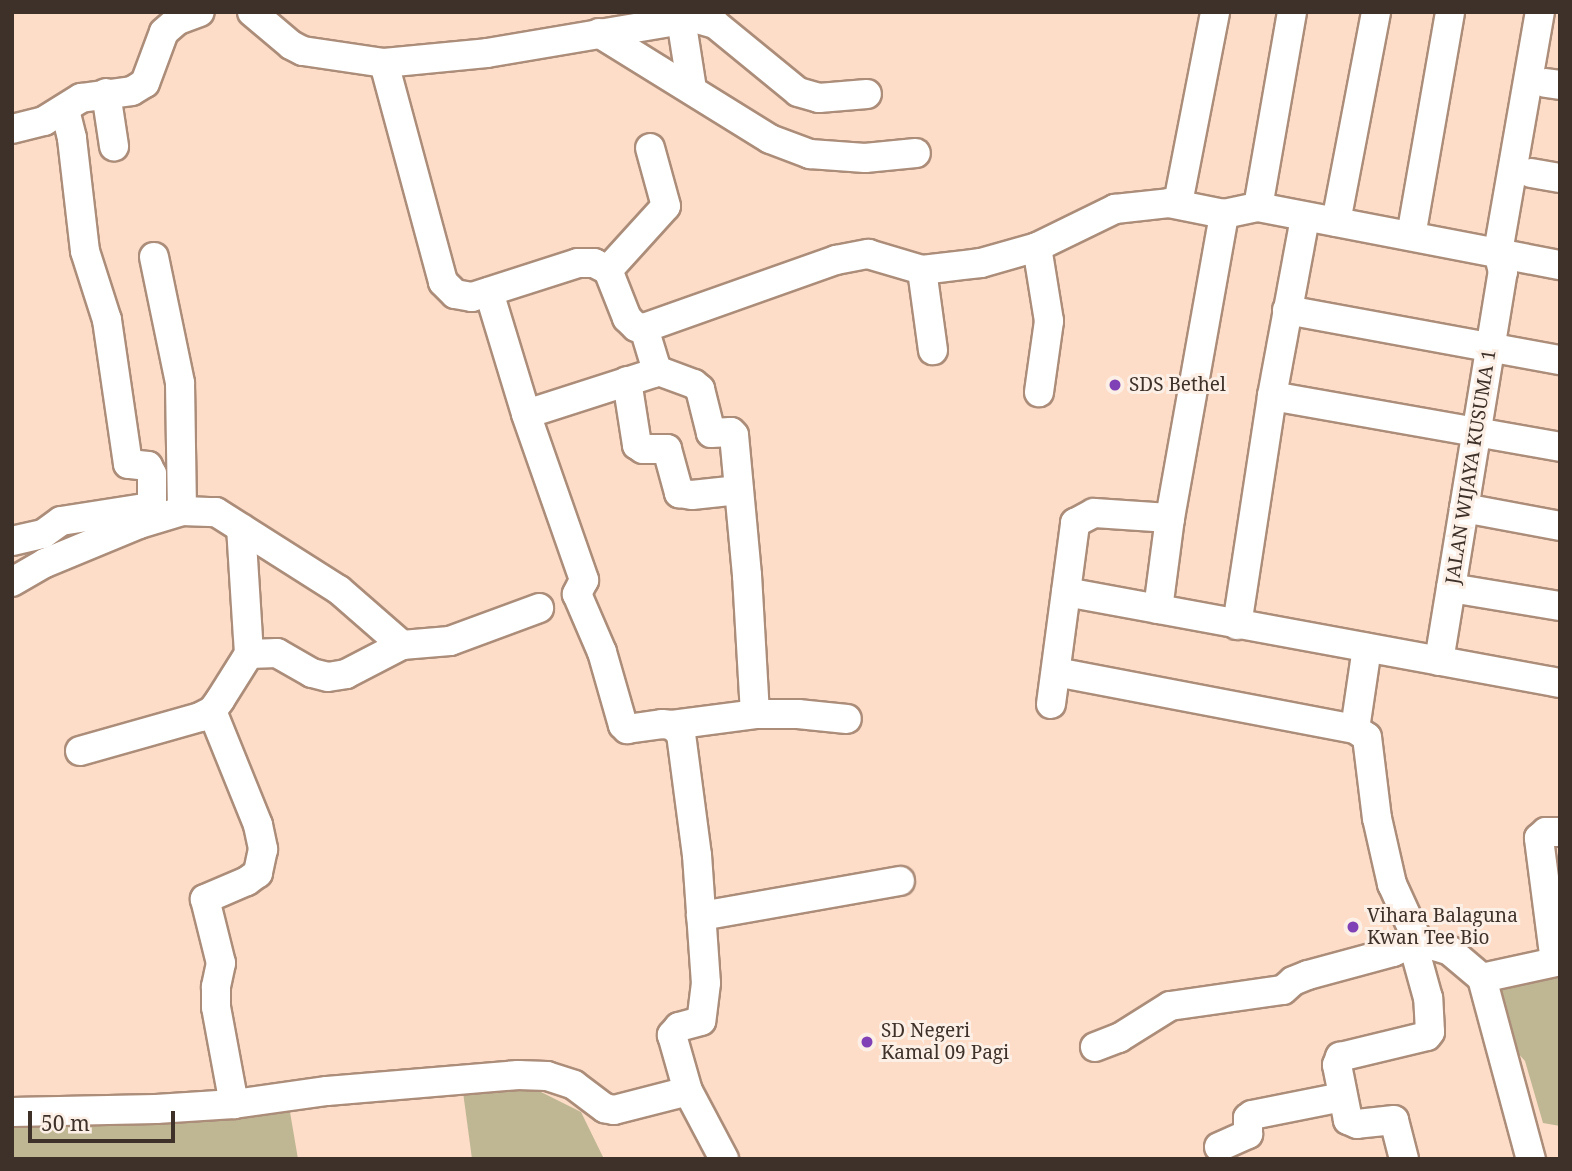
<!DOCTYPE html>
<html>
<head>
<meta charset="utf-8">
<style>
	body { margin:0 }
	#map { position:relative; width:1572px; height:1171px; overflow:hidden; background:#feddc8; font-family:"Noto Serif",serif }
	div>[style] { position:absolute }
	.green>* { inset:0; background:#bfb793 }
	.roads { filter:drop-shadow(2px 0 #ab8d7a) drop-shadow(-2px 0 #ab8d7a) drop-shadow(0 2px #ab8d7a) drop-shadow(0 -2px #ab8d7a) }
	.minor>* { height:28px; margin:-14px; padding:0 14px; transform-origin:14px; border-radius:14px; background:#fff }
	.dots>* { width:19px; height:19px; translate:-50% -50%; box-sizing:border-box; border:4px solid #fcefe6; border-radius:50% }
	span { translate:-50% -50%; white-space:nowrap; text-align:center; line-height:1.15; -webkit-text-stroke:6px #fcefe6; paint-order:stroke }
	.poi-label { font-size:19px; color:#3e3129 }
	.left { translate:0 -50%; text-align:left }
	.street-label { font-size:19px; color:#3e3129 }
	.frame { position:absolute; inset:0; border:14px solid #3e3129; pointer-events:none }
	.scale { position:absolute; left:28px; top:1111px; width:147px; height:32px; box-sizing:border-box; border:4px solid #3e3129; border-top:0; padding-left:9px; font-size:21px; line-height:24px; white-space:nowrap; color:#3e3129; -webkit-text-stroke:5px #fcefe6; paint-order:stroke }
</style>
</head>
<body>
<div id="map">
	<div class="green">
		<div style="clip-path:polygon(1560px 958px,1560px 1126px,1543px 1123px,1525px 1061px,1516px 1051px,1494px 972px)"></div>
		<div style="clip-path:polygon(533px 1088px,581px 1112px,604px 1159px,472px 1159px,463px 1092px)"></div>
		<div style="clip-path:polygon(290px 1112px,298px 1159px,12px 1159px,12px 1119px,75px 1123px)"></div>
	</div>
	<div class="roads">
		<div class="minor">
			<div style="left:252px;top:12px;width:51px;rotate:40.2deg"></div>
			<div style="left:291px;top:45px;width:13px;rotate:27deg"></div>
			<div style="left:303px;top:51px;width:82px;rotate:8.4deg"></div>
			<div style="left:384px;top:63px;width:103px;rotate:-5.5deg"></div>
			<div style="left:487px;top:53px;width:210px;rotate:-9.6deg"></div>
			<div style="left:694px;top:18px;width:22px;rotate:16deg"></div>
			<div style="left:715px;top:24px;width:107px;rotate:39.3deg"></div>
			<div style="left:798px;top:92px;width:22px;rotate:16deg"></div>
			<div style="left:819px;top:98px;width:48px;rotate:-4.8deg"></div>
			<div style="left:681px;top:19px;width:71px;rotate:81.1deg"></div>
			<div style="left:599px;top:33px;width:201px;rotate:31.8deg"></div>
			<div style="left:770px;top:139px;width:43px;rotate:20.6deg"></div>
			<div style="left:810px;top:154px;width:55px;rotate:4.2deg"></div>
			<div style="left:865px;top:158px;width:51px;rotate:-5.6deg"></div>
			<div style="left:384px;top:63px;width:227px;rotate:74.9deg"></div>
			<div style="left:443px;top:282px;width:17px;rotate:45deg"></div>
			<div style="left:455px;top:294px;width:17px;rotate:10deg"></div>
			<div style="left:472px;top:297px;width:111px;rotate:-17.8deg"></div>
			<div style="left:578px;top:263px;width:16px"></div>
			<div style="left:594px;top:263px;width:16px;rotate:27deg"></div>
			<div style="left:608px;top:270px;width:52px;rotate:68.4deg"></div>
			<div style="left:627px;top:318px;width:13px;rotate:45deg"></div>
			<div style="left:636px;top:327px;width:8px;rotate:7deg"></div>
			<div style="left:644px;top:328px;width:204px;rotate:-19.5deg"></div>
			<div style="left:836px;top:260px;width:33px;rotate:-11deg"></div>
			<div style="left:868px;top:254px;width:56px;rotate:16.5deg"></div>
			<div style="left:922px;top:270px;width:59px;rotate:-6.8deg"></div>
			<div style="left:981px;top:263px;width:58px;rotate:-15.9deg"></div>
			<div style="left:1037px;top:247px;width:87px;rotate:-26deg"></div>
			<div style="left:1115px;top:209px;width:54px;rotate:-6.3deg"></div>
			<div style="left:1169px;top:203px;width:56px;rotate:11.3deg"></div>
			<div style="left:1224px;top:214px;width:35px;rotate:-12deg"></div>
			<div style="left:1258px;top:207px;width:308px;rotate:10.9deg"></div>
			<div style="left:1546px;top:83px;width:14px;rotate:8deg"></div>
			<div style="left:106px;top:93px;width:54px;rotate:81.4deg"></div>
			<div style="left:12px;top:129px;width:33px;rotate:-14deg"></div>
			<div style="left:44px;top:121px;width:44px;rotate:-31.9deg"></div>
			<div style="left:81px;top:98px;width:51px;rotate:-7.8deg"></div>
			<div style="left:132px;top:91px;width:15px;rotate:-32deg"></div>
			<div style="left:145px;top:83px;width:54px;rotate:-69.6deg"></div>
			<div style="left:164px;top:32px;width:18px;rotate:-41deg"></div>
			<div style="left:178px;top:20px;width:23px;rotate:-20deg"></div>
			<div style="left:1531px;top:173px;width:29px;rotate:10deg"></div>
			<div style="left:1178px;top:203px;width:195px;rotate:-79deg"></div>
			<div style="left:1258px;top:207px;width:198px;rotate:-80.1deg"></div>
			<div style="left:1336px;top:222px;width:214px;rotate:-79.2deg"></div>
			<div style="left:1411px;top:236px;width:227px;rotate:-80.1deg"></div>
			<div style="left:1037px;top:247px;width:75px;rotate:80.8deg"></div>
			<div style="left:1049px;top:321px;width:72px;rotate:98deg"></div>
			<div style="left:154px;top:257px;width:129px;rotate:78.3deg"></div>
			<div style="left:180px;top:383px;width:128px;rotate:89.1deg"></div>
			<div style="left:608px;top:270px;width:86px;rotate:-47.8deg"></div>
			<div style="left:666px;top:206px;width:60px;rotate:-105.4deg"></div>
			<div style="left:922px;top:270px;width:81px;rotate:82.2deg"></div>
			<div style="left:489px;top:292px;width:127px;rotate:73.1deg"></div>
			<div style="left:1287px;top:310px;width:278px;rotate:10.4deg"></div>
			<div style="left:644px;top:328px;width:39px;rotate:73deg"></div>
			<div style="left:655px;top:365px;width:8px;rotate:97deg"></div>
			<div style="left:654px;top:373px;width:134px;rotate:162.2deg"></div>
			<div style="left:526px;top:414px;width:176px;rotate:70.7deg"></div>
			<div style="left:584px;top:580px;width:16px;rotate:117deg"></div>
			<div style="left:577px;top:594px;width:63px;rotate:66.7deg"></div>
			<div style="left:602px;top:652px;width:76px;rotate:74deg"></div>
			<div style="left:623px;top:725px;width:6px;rotate:45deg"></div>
			<div style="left:627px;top:729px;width:35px;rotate:-8deg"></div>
			<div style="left:662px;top:724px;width:10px;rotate:6deg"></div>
			<div style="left:672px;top:725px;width:13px;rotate:45deg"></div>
			<div style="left:681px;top:734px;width:122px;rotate:82.5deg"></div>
			<div style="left:697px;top:855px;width:128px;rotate:86deg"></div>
			<div style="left:706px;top:983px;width:38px;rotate:97deg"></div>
			<div style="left:701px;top:1021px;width:23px;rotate:165deg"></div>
			<div style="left:679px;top:1027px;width:11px;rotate:131deg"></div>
			<div style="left:672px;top:1035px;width:58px;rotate:74.1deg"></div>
			<div style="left:656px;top:370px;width:40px;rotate:20.2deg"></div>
			<div style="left:694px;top:384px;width:8px;rotate:40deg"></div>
			<div style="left:700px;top:389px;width:45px;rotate:76deg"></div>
			<div style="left:711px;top:433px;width:20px;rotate:-3deg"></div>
			<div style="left:731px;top:432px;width:4px;rotate:45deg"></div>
			<div style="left:734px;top:435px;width:141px;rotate:84.7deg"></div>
			<div style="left:747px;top:575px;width:139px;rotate:86.7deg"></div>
			<div style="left:627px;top:381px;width:65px;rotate:81.1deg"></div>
			<div style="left:637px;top:445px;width:7px;rotate:34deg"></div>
			<div style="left:643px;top:449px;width:24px"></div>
			<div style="left:667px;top:449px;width:46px;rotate:74.7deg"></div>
			<div style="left:679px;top:493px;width:13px;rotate:9deg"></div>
			<div style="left:692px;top:495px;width:47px;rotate:-6.1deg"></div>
			<div style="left:1272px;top:396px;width:292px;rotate:10deg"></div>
			<div style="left:1464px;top:508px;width:98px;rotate:10.6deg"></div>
			<div style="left:12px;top:541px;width:32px;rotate:-13deg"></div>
			<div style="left:43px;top:534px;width:22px;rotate:-36deg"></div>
			<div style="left:61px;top:521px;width:84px;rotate:-8.9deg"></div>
			<div style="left:144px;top:508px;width:10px;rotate:-37deg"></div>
			<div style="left:152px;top:502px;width:28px;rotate:-90deg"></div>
			<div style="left:152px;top:474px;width:9px;rotate:-117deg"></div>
			<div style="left:148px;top:466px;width:20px;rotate:-174deg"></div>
			<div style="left:128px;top:464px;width:146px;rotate:-98.3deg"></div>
			<div style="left:107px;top:320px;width:72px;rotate:-107.7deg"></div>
			<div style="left:85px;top:251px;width:114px;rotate:-96.6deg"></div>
			<div style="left:72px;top:138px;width:30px;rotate:-104deg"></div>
			<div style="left:12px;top:582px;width:38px;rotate:-30deg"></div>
			<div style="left:45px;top:563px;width:102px;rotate:-22.5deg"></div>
			<div style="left:139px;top:524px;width:45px;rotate:-16.8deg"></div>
			<div style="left:182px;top:511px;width:34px;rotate:2deg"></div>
			<div style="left:216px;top:512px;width:146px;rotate:32.4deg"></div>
			<div style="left:339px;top:590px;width:84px;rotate:41.1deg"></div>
			<div style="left:402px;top:645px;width:48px;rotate:-4.8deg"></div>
			<div style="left:450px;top:641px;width:95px;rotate:-20.3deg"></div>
			<div style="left:1451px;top:588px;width:110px;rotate:9.4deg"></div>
			<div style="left:1066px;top:592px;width:502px;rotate:10.44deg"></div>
			<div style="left:1158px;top:609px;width:92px;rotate:-82.5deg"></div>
			<div style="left:1237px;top:625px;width:232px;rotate:-81.3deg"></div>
			<div style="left:1272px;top:396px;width:181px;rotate:-79.5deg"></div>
			<div style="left:249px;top:654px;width:28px;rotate:-2deg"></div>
			<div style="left:277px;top:653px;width:40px;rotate:29.7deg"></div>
			<div style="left:312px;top:673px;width:16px;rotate:14deg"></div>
			<div style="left:328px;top:677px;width:18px;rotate:-9deg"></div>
			<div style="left:346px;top:674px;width:63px;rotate:-27.4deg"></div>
			<div style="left:1439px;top:661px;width:394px;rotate:-80.7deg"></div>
			<div style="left:1503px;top:272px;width:21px;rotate:-104deg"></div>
			<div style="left:1498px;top:252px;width:244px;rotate:-80.1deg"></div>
			<div style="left:1056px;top:672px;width:304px;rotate:10.8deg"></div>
			<div style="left:1355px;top:729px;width:82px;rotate:-81.6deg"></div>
			<div style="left:1051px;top:704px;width:183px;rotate:-82.4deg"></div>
			<div style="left:1075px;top:523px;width:21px;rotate:-28deg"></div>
			<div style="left:1094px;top:513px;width:76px;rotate:3.8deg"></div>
			<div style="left:1170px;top:518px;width:309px;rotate:-79.9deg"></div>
			<div style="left:212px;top:711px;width:123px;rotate:68deg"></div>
			<div style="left:258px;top:825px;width:25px;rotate:78deg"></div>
			<div style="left:263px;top:849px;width:25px;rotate:102deg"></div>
			<div style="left:258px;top:873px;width:14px;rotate:144deg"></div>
			<div style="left:247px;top:881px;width:46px;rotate:156.8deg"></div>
			<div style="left:205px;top:899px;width:66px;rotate:76deg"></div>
			<div style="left:221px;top:963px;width:25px;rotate:102deg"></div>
			<div style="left:216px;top:987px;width:20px;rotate:90deg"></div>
			<div style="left:216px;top:1007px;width:99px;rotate:79.5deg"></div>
			<div style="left:672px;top:725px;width:84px;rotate:-7.5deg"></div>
			<div style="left:755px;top:714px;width:43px"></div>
			<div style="left:798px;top:714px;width:49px;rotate:5.8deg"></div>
			<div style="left:1355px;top:729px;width:14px;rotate:34deg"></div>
			<div style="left:1367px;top:737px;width:82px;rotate:83deg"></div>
			<div style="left:1377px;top:818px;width:68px;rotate:77.2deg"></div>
			<div style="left:1392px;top:884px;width:63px;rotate:65.5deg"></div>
			<div style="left:1418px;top:941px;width:34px;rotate:17deg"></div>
			<div style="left:1450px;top:951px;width:42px;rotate:40.2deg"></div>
			<div style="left:1482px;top:978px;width:188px;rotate:74.9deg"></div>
			<div style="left:80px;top:751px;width:125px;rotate:-15.8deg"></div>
			<div style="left:200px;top:717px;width:13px;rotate:-27deg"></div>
			<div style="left:212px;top:711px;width:14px;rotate:-54deg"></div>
			<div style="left:220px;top:700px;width:54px;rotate:-57.8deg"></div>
			<div style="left:249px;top:654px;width:126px;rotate:-93.6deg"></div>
			<div style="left:701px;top:916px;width:202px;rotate:-10deg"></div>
			<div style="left:1555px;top:962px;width:125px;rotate:-97.4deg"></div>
			<div style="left:1539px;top:838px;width:9px;rotate:-41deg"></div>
			<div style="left:1546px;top:832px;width:14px"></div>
			<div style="left:1482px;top:978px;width:80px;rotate:-12.3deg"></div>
			<div style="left:1095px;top:1047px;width:26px;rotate:-21deg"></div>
			<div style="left:1119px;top:1038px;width:60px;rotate:-32.1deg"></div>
			<div style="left:1170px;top:1006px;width:114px;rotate:-8.1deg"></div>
			<div style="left:1283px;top:990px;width:13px;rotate:-42deg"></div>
			<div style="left:1293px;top:981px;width:16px;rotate:-22deg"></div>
			<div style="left:1308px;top:975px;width:88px;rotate:-15.1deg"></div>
			<div style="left:1393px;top:952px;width:27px;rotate:-24deg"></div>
			<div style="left:12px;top:1112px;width:144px;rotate:-1.2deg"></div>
			<div style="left:156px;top:1109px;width:78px;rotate:-3.7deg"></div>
			<div style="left:234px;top:1104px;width:94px;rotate:-8deg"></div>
			<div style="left:327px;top:1091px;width:192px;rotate:-4.8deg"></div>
			<div style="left:518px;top:1075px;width:29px;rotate:2deg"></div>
			<div style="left:547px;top:1076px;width:28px;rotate:18deg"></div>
			<div style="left:574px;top:1085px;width:39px;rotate:37deg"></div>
			<div style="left:605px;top:1108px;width:9px;rotate:13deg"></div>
			<div style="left:614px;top:1110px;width:76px;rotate:-14.4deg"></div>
			<div style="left:688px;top:1091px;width:77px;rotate:62.1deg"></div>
			<div style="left:1219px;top:1147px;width:32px;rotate:-24deg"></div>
			<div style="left:1248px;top:1134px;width:16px;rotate:-90deg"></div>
			<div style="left:1248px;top:1118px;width:5px;rotate:-37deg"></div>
			<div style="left:1252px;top:1115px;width:92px;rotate:-11.3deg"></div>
			<div style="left:1404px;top:1159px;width:40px;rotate:-104.4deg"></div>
			<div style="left:1394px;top:1120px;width:37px;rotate:174deg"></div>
			<div style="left:1357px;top:1124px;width:10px;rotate:-156deg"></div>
			<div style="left:1348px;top:1120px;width:56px;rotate:-101.3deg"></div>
			<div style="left:1337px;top:1065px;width:9px;rotate:-69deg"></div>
			<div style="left:1340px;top:1057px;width:89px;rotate:-13.6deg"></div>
			<div style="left:1427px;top:1036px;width:5px;rotate:-53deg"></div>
			<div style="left:1430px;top:1032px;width:34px;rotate:-93deg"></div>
			<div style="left:1428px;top:998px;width:56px;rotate:-105.5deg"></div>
		</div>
	</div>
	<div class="dots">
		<div style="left:1115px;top:385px;background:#8041b6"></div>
		<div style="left:1353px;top:927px;background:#8041b6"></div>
		<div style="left:867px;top:1042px;background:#8041b6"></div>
	</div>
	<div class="poi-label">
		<span class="left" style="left:1129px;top:385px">SDS Bethel</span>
		<span class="left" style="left:1367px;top:927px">Vihara Balaguna<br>Kwan Tee Bio</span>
		<span class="left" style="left:881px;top:1042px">SD Negeri<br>Kamal 09 Pagi</span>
	</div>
	<div class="street-label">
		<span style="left:1471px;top:467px;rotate:-81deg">JALAN WIJAYA KUSUMA 1</span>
	</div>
	<div class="frame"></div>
	<div class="scale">50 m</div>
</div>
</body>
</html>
